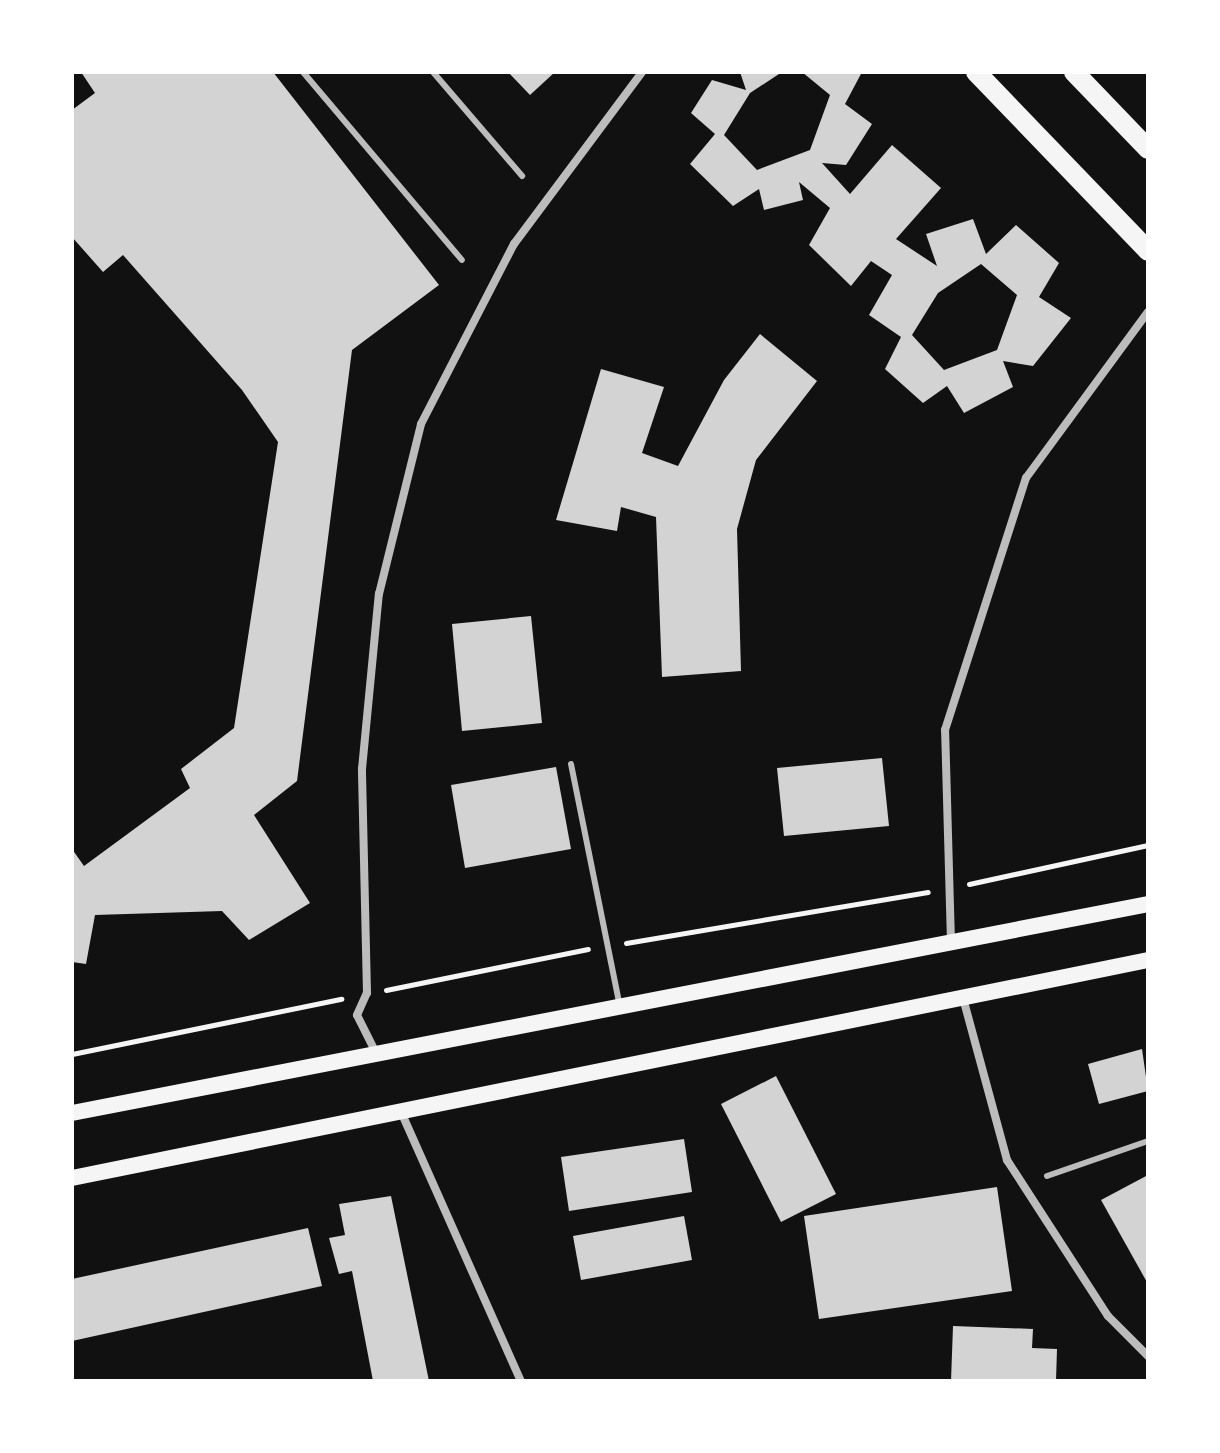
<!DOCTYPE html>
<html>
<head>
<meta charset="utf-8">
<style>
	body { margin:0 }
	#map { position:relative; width:1220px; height:1453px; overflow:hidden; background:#111; font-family:Rubik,sans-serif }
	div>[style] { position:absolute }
	.building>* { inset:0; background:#d3d3d3 }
	.path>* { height:5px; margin:-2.5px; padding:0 2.5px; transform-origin:2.5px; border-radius:2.5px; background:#f5f5f5 }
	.service>* { height:6px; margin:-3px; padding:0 3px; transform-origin:3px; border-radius:3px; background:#bcbcbc }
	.minor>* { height:8px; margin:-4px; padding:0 4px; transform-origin:4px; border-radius:4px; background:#bcbcbc }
	.secondary>* { height:16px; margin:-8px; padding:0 8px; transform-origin:8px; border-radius:8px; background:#f5f5f5 }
	.primary>* { height:20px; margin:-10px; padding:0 10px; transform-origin:10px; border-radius:10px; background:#f5f5f5 }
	span { translate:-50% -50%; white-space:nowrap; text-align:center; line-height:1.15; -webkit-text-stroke:6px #fff; paint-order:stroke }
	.frame { position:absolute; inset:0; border:74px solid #fff; pointer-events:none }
</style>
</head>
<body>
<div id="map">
	<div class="building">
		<div style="clip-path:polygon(81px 72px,273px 72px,439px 285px,352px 350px,297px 781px,254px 815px,310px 903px,249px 940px,222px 911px,95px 915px,86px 964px,72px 962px,72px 849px,84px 866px,190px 788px,181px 769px,234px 728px,278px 442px,242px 390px,123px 255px,103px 272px,72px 237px,72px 110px,95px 93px)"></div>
		<div style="clip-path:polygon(508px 72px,555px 72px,530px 95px)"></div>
		<div style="clip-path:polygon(evenodd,740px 72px,782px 72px,750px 93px,724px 135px,757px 170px,810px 150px,830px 95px,802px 72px,862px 72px,845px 104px,872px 124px,846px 165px,822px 163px,850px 194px,892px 145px,941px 188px,896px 239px,937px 266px,926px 234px,973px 219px,986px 254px,1016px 225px,1059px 263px,1039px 297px,1071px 318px,1033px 366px,1003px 361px,1013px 387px,964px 413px,947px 386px,923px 403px,885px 369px,901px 337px,869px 315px,892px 275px,871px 261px,851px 286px,809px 245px,830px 208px,799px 182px,803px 200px,764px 210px,759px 189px,733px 206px,690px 164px,715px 134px,691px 113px,712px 80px,746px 90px,740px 72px,981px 264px,1017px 295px,997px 350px,944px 370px,912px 335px,938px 293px,981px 264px)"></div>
		<div style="clip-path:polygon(760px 334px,817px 381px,756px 460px,737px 529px,741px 671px,662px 677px,656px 517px,621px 507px,617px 531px,556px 520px,601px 369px,664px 387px,642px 453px,678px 466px,724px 380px)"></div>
		<div style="clip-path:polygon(531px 616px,542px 723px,462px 731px,452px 624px)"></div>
		<div style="clip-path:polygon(882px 758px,889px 826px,784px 836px,777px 768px)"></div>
		<div style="clip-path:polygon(556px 767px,571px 849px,465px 868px,451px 785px)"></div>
		<div style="clip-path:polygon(1142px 1049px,1148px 1091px,1099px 1104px,1088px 1064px)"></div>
		<div style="clip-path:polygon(776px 1076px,836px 1194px,781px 1222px,721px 1104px)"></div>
		<div style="clip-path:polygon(684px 1139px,692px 1192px,569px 1211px,561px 1157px)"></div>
		<div style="clip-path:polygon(1148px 1175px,1148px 1284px,1101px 1200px)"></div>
		<div style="clip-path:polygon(997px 1187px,1012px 1291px,819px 1319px,804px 1216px)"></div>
		<div style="clip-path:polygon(391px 1196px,429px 1381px,373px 1381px,352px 1271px,339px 1274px,329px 1238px,345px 1235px,339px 1204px)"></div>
		<div style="clip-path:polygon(684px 1216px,692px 1260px,581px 1280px,573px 1236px)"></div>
		<div style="clip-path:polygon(308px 1228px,322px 1286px,72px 1341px,72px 1279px)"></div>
		<div style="clip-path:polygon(953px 1326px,1033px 1329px,1032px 1348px,1057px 1349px,1056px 1381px,951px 1381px)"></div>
	</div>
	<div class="path">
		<div style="left:969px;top:884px;width:183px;rotate:-12.3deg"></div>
		<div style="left:626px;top:943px;width:306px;rotate:-9.6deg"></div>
		<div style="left:386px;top:990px;width:206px;rotate:-11.5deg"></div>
		<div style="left:72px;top:1054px;width:275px;rotate:-11.6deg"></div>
	</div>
	<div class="service">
		<div style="left:303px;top:72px;width:246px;rotate:49.8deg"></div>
		<div style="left:433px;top:72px;width:137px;rotate:49.4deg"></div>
		<div style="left:571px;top:764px;width:247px;rotate:78.6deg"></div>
		<div style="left:1047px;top:1176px;width:107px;rotate:-19.1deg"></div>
	</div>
	<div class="minor">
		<div style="left:951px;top:942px;width:212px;rotate:-91.6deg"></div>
		<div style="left:945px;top:730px;width:265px;rotate:-72.2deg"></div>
		<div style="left:1026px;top:478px;width:206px;rotate:-53.7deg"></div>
		<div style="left:963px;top:998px;width:168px;rotate:74.8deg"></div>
		<div style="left:1007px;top:1160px;width:186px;rotate:57.1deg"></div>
		<div style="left:1108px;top:1316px;width:57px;rotate:45deg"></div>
		<div style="left:376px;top:1053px;width:42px;rotate:-116.6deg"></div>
		<div style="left:357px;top:1015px;width:24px;rotate:-66deg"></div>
		<div style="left:367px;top:993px;width:224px;rotate:-91.3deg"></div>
		<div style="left:362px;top:769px;width:176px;rotate:-84.5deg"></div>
		<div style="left:379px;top:594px;width:175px;rotate:-76.1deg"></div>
		<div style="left:421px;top:424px;width:203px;rotate:-62.7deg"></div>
		<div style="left:514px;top:244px;width:214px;rotate:-53.3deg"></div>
		<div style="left:402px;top:1114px;width:292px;rotate:66deg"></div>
	</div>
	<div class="secondary">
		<div style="left:72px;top:1113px;width:1096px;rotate:-10.99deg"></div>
		<div style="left:72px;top:1178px;width:1098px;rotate:-11.45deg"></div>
	</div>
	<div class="primary">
		<div style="left:976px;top:72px;width:248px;rotate:46.1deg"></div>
		<div style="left:1074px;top:72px;width:107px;rotate:46.1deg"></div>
	</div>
	<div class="frame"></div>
</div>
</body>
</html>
